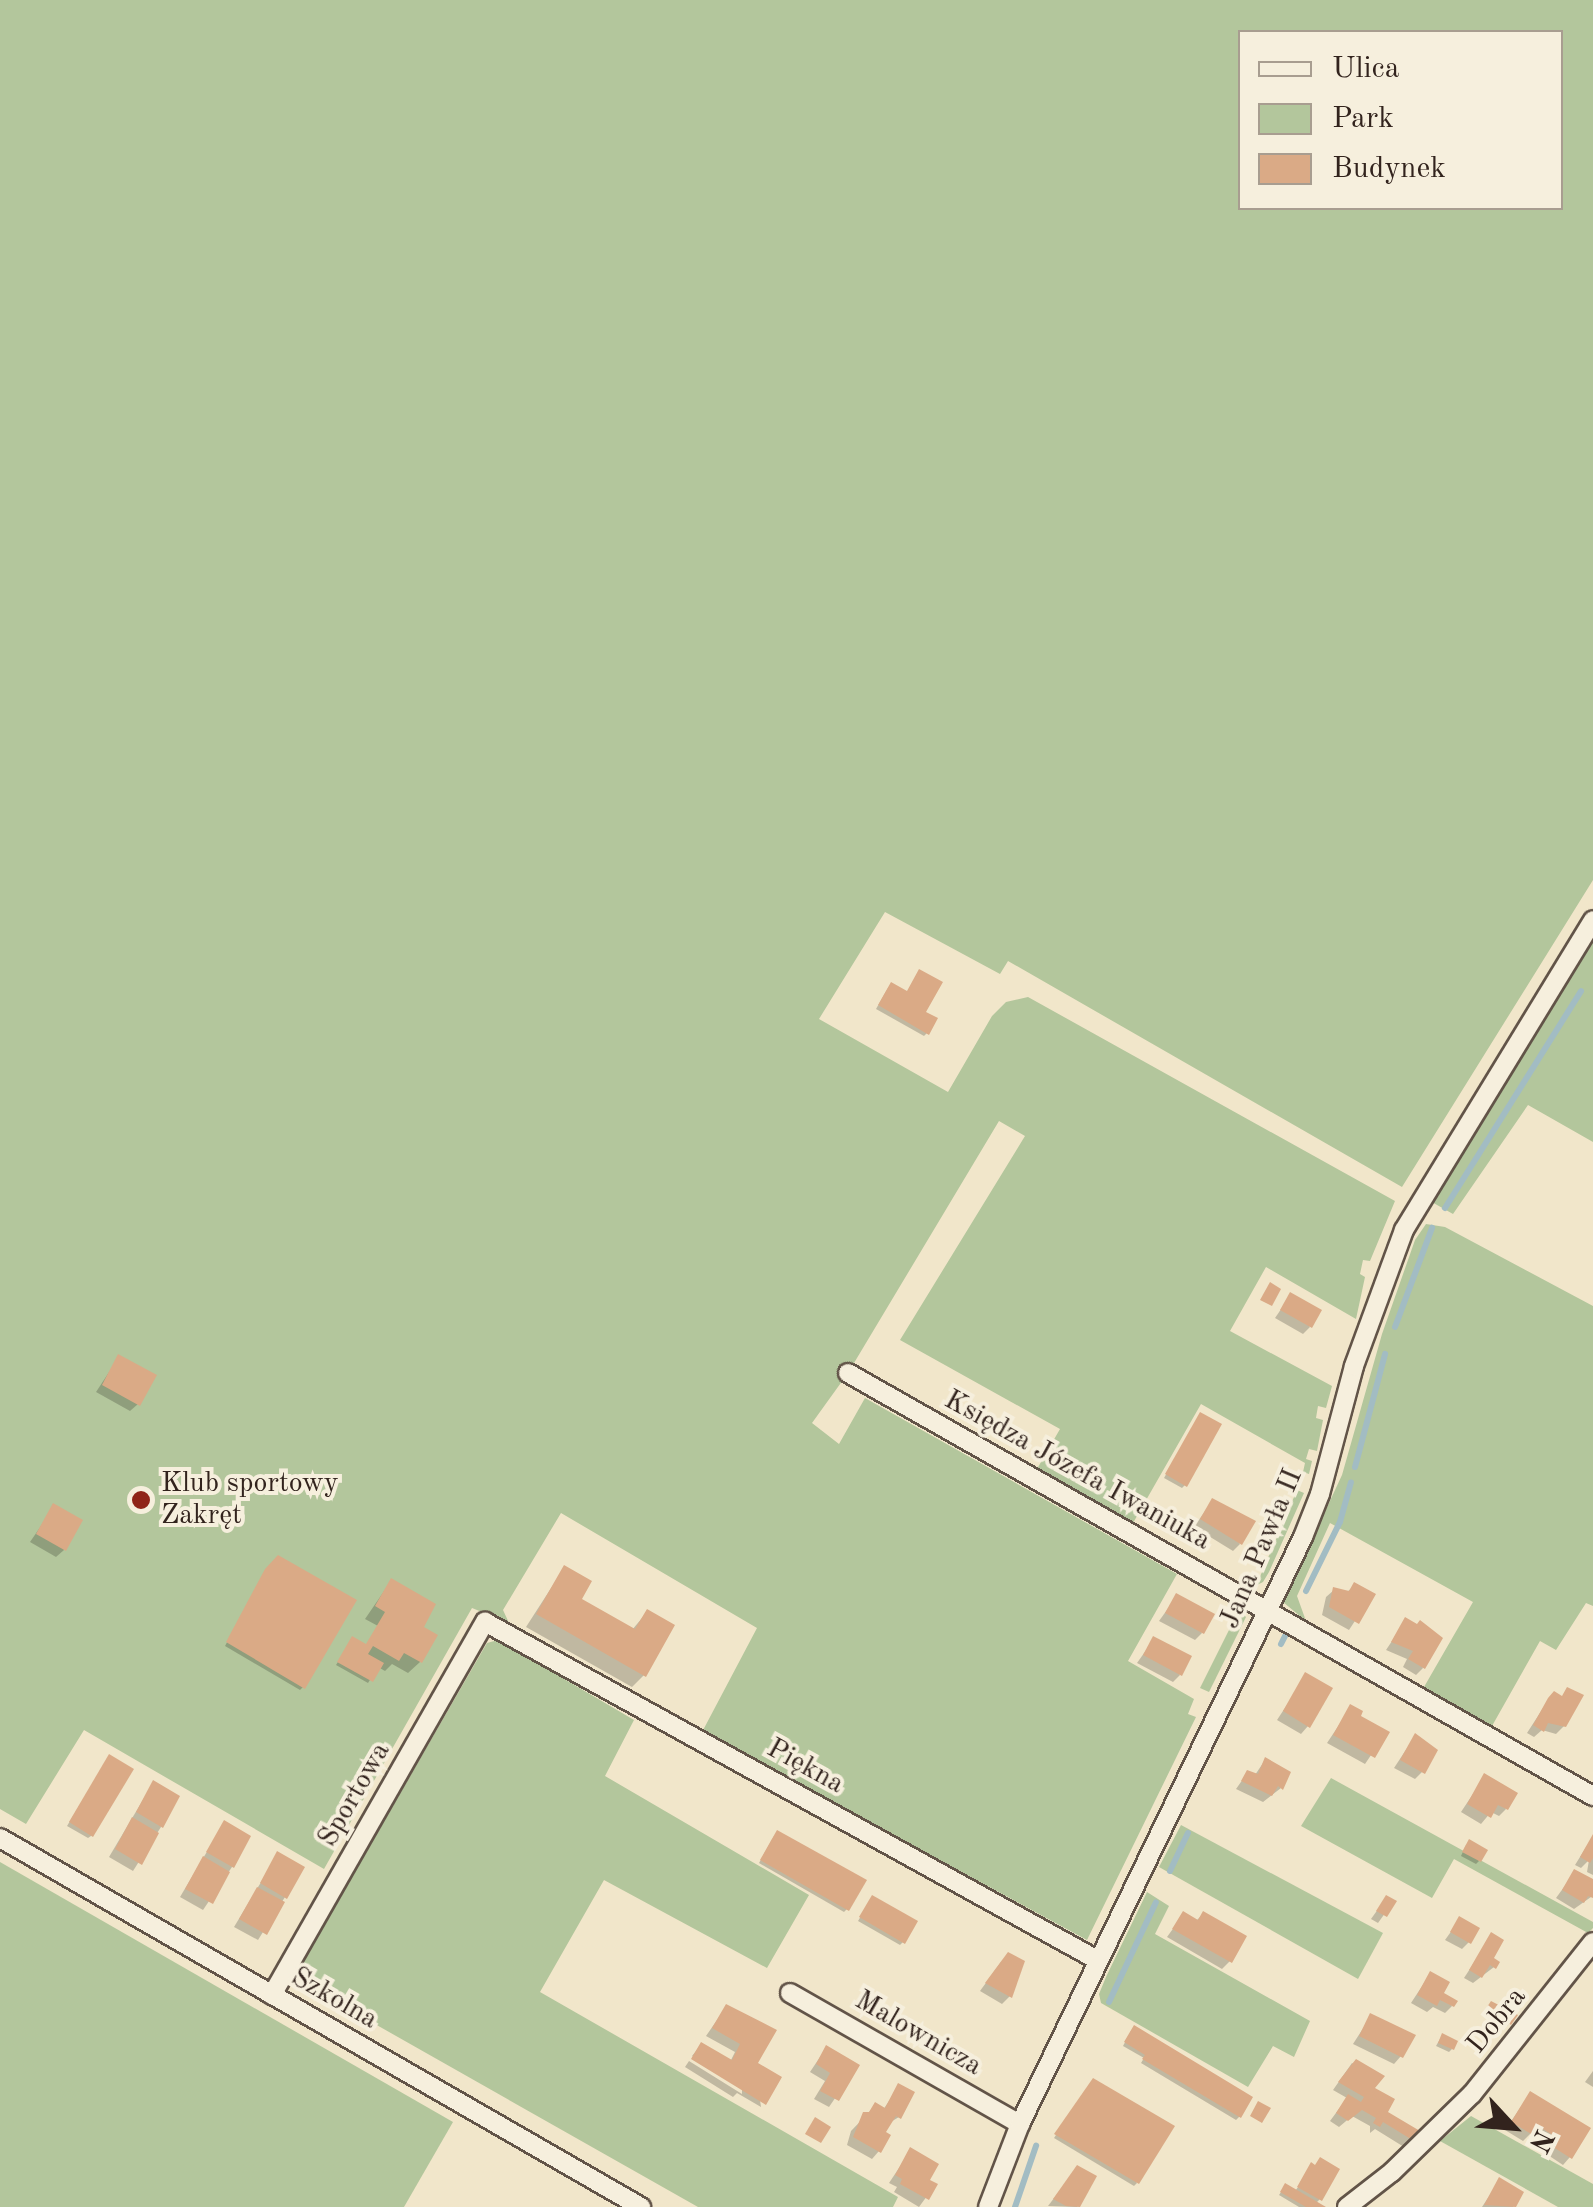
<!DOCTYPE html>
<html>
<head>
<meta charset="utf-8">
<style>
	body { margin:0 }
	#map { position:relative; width:1593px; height:2207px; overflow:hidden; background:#f1e6ca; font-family:"Old Standard TT",serif }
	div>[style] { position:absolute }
	.green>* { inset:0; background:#b3c69c }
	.shadow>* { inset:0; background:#0003 }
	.stream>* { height:6px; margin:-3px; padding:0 3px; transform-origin:3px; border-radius:3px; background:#a2bcc3 }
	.building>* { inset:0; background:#daaa86 }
	.roads { filter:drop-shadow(2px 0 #625448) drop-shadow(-2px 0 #625448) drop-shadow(0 2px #625448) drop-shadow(0 -2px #625448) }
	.street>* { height:18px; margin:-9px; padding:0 9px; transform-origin:9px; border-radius:9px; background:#f6efdd }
	.dots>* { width:28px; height:28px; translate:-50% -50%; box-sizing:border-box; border:5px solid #f6efdd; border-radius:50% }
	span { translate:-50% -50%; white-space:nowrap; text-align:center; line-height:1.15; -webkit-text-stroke:8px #f6efdd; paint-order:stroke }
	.street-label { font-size:28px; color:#32231d }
	.poi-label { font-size:28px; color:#32231d }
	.left { translate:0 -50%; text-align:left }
	.legend { position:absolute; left:1238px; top:30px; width:325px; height:180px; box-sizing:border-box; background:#f6efdd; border:2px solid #a89d90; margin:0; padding:12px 18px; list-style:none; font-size:30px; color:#32231d }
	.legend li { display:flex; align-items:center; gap:20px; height:50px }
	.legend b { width:50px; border:2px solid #a89d90 }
	.north { position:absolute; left:1463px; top:2077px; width:100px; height:100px; -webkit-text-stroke:8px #f6efdd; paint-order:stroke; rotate:116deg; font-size:28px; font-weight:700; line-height:40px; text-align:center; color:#32231d }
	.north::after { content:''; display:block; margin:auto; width:35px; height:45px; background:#32231d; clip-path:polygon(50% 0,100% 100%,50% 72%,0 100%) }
</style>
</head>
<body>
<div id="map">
	<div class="green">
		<div style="clip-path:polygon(evenodd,0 0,1593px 0,1593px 880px,1402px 1187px,1008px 961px,1000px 974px,885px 912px,819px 1019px,948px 1092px,992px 1016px,1006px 1002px,1028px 997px,1395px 1201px,1370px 1261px,1363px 1260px,1360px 1274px,1365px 1277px,1356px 1319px,1266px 1267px,1230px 1331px,1332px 1386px,1326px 1408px,1318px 1406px,1316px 1418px,1323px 1420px,1317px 1451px,1309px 1449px,1306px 1459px,1312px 1461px,1309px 1474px,1303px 1472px,1305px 1463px,1201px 1404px,1133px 1523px,1037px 1469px,1060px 1429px,900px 1340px,1025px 1136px,999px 1121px,848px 1373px,812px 1423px,839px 1444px,865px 1398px,1177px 1574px,1128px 1661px,1194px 1699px,1188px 1714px,1196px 1717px,1087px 1940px,934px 1857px,898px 1844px,701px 1734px,757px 1628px,561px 1513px,503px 1610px,509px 1623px,472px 1608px,324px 1869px,84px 1730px,26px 1824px,0 1809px,0 0,1240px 32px,1560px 32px,1560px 208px,1240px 208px,1240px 32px)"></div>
		<div style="clip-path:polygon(1593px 939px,1593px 1142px,1528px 1105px,1453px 1214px,1430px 1201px)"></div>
		<div style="clip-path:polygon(1426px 1224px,1445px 1227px,1593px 1306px,1593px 1606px,1586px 1603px,1556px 1650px,1540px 1641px,1492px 1726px,1424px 1687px,1473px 1602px,1330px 1523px,1297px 1596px,1306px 1621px,1283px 1602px,1342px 1475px,1382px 1334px,1415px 1240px)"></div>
		<div style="clip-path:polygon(1297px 1490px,1304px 1493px,1269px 1572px,1263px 1582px,1249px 1589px,1241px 1583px,1259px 1579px)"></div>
		<div style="clip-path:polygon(1239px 1610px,1246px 1617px,1209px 1692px,1200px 1688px)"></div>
		<div style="clip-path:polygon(498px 1640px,634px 1720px,605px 1776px,809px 1895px,767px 1968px,604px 1880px,540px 1992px,898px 2197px,893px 2207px,698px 2207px,299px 1981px,295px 1975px,487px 1643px)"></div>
		<div style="clip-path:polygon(1331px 1778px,1593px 1922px,1593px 1928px,1588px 1933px,1454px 1859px,1432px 1898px,1301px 1826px)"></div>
		<div style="clip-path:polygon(1181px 1825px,1383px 1933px,1358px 1979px,1159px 1867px)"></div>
		<div style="clip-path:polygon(0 1862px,453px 2122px,404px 2207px,0 2207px)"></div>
		<div style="clip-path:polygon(1147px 1892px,1169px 1906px,1155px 1934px,1310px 2021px,1294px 2057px,1273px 2046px,1248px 2087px,1101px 2003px,1099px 1994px,1106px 1977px)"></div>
		<div style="clip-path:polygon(1471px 2116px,1593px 2184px,1593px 2207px,1558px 2207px,1440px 2141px)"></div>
	</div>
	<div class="shadow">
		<div style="clip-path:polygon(888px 988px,927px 1033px,924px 1036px,876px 1009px)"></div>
		<div style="clip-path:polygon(1290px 1296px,1310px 1327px,1303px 1334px,1275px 1318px)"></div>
		<div style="clip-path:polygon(119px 1357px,138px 1404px,130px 1411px,96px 1392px)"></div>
		<div style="clip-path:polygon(1198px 1418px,1185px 1485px,1182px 1488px,1164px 1478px)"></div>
		<div style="clip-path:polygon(1212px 1501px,1240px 1544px,1233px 1551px,1194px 1527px)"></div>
		<div style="clip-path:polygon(54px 1507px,64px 1550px,56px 1557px,30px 1542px)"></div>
		<div style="clip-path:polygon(564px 1568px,578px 1600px,632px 1630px,647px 1612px,644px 1675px,632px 1687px,526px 1627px)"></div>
		<div style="clip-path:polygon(263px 1575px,303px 1687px,300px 1690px,225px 1646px)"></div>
		<div style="clip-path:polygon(391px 1581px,420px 1628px,420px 1662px,408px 1673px,392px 1664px,385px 1671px,378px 1667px,368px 1683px,336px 1665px,350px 1643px,366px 1647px,378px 1626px,365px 1619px)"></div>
		<div style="clip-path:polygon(1355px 1585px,1372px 1595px,1349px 1630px,1322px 1615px,1326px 1597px,1334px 1590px,1346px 1593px)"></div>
		<div style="clip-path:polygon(1177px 1596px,1202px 1633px,1195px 1640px,1159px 1621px)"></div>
		<div style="clip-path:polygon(1406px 1620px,1423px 1668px,1416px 1675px,1403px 1667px,1407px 1659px,1386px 1650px)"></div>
		<div style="clip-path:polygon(1154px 1639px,1180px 1675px,1173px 1682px,1137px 1663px)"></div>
		<div style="clip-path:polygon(1306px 1676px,1308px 1726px,1301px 1734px,1277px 1720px)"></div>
		<div style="clip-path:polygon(1547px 1702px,1564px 1726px,1556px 1734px,1542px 1730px,1534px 1737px,1527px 1733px)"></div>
		<div style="clip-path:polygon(1351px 1707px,1357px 1717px,1386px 1733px,1365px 1764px,1327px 1743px)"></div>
		<div style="clip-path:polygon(1415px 1736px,1422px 1772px,1415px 1779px,1394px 1768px)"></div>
		<div style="clip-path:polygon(107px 1760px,91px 1836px,88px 1838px,67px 1826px)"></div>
		<div style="clip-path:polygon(1265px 1760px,1281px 1788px,1263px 1802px,1236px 1789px,1248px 1772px,1255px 1775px)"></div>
		<div style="clip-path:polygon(1485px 1776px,1506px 1809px,1499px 1816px,1491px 1812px,1481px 1824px,1461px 1812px)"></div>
		<div style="clip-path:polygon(153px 1783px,161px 1827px,133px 1871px,109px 1857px)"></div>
		<div style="clip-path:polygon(224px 1823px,232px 1867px,203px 1910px,180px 1897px)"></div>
		<div style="clip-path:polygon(774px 1836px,847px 1909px,844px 1912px,759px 1863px)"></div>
		<div style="clip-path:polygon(1593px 1836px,1593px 1875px,1587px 1872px,1589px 1860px,1581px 1868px,1575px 1865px)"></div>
		<div style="clip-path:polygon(1466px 1845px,1479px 1861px,1476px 1864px,1461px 1856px)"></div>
		<div style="clip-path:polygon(278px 1854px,285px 1897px,258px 1940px,234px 1927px)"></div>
		<div style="clip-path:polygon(1575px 1872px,1593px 1882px,1591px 1897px,1574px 1909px,1556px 1898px)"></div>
		<div style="clip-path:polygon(1386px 1898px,1393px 1902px,1378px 1923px,1371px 1919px)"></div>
		<div style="clip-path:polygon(870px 1901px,903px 1942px,900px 1945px,858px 1921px)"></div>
		<div style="clip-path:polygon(1203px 1914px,1230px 1961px,1222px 1969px,1167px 1937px,1183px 1915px,1195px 1922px)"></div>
		<div style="clip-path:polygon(1460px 1919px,1469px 1942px,1462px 1949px,1445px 1940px)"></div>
		<div style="clip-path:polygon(1492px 1935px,1494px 1967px,1473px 1983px,1464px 1978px)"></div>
		<div style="clip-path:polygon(1001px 1962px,1010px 1996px,1002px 2004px,980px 1991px)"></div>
		<div style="clip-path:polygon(1430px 1974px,1452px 2006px,1445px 2013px,1433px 2007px,1427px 2012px,1411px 2003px)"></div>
		<div style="clip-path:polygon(1491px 2004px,1515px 2016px,1507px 2026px,1486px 2011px)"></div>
		<div style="clip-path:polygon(726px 2007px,755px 2064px,761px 2107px,737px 2093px,733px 2097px,685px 2067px,689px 2061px,742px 2094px,742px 2088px,692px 2056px,701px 2045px,730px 2062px,735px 2052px,706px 2036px)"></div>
		<div style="clip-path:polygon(1371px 2016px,1401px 2056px,1394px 2064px,1353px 2044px)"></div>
		<div style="clip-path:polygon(1131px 2031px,1250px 2098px,1239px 2117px,1236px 2120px,1141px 2063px,1144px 2058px,1123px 2046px)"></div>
		<div style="clip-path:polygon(1440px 2039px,1452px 2049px,1449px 2052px,1436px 2046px)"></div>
		<div style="clip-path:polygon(826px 2048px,857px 2066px,829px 2107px,814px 2099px,825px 2081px,810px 2072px)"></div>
		<div style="clip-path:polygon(1352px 2063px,1381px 2077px,1372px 2089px,1385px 2113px,1412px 2139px,1404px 2147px,1375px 2129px,1370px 2133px,1370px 2126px,1352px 2116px,1339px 2127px,1330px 2121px,1347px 2098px,1333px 2090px)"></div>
		<div style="clip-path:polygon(1593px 2071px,1593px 2087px,1585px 2082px)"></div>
		<div style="clip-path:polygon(1090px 2084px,1137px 2183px,1134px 2186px,1054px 2138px)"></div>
		<div style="clip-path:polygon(899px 2086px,899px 2117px,889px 2123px,879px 2151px,872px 2159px,847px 2145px,851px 2131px,875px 2106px,883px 2110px)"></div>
		<div style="clip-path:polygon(1530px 2094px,1570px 2157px,1563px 2165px,1545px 2153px,1550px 2145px,1531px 2133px,1523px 2141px,1505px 2130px)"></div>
		<div style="clip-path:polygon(911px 2150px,927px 2181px,935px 2185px,919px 2207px,894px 2192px,897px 2187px,889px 2183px)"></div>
		<div style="clip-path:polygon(1077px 2168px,1094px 2177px,1077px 2207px,1048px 2206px)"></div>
		<div style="clip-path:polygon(1313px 2168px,1320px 2199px,1315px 2204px,1321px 2207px,1299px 2207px,1279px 2195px,1283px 2189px,1295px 2191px)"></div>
		<div style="clip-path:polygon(1499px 2181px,1521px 2193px,1513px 2207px,1482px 2207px)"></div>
	</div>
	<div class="stream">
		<div style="left:1445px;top:1208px;width:256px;rotate:-57.9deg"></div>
		<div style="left:1395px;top:1327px;width:106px;rotate:-69.5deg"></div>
		<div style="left:1355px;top:1467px;width:117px;rotate:-75.1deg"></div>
		<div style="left:1306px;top:1591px;width:77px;rotate:-63.8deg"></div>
		<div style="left:1340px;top:1522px;width:41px;rotate:-74.6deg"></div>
		<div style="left:1281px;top:1644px;width:9px;rotate:-63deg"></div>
		<div style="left:1170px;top:1871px;width:42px;rotate:-64.7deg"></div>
		<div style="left:1109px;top:2002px;width:110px;rotate:-64.8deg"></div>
		<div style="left:1015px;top:2207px;width:65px;rotate:-71deg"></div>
	</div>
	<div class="building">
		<div style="clip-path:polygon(919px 969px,943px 982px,926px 1012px,938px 1018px,929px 1035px,878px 1005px,891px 982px,907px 991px)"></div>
		<div style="clip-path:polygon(1270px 1282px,1281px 1289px,1272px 1306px,1260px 1300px)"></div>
		<div style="clip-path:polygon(1290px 1292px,1322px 1310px,1312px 1328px,1280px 1310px)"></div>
		<div style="clip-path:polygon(118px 1354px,157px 1375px,140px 1406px,102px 1385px)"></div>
		<div style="clip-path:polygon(1200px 1412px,1222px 1424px,1187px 1487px,1165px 1474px)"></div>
		<div style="clip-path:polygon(1212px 1498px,1256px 1521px,1242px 1545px,1200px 1519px)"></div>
		<div style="clip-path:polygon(53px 1503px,83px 1520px,66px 1551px,36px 1534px)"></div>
		<div style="clip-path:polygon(278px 1555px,357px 1600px,305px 1689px,226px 1642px,265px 1569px)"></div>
		<div style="clip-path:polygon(564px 1565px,592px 1581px,582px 1599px,635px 1629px,647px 1609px,675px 1625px,646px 1677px,536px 1614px)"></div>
		<div style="clip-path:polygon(391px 1578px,436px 1604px,424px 1627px,438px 1635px,422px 1663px,404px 1653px,399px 1661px,373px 1646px,368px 1654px,384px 1663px,373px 1682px,337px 1662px,352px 1636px,366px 1644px,385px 1612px,375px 1606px)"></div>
		<div style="clip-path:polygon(1354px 1582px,1376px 1594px,1359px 1624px,1329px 1607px,1333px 1587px,1349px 1591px)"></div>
		<div style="clip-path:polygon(1176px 1593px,1215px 1614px,1204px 1634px,1165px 1613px)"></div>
		<div style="clip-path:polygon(1405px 1617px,1417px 1624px,1420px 1620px,1443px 1638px,1425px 1669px,1408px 1659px,1413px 1651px,1391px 1642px)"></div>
		<div style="clip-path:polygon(1153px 1636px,1192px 1656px,1182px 1676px,1143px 1655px)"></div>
		<div style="clip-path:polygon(1305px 1672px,1333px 1688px,1310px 1728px,1283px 1711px)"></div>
		<div style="clip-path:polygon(1567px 1687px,1584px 1695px,1566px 1727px,1548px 1723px,1544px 1732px,1533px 1725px,1548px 1698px,1554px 1691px,1562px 1696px)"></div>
		<div style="clip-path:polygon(1350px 1704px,1363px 1711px,1361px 1716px,1390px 1732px,1375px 1758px,1333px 1735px)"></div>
		<div style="clip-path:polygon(1415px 1733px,1438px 1750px,1425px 1774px,1400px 1760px)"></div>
		<div style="clip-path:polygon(109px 1754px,134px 1769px,93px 1837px,69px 1822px)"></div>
		<div style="clip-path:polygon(1265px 1757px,1291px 1772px,1283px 1790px,1278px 1786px,1272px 1796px,1241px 1781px,1247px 1770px,1258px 1774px)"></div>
		<div style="clip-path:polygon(1484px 1773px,1518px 1793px,1508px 1810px,1498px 1805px,1491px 1818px,1467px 1804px)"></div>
		<div style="clip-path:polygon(153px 1780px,180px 1796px,163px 1828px,136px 1812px)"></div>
		<div style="clip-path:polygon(132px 1817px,159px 1833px,142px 1865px,115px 1849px)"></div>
		<div style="clip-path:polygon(224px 1820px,251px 1836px,234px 1868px,206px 1852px)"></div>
		<div style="clip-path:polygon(777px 1830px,867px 1880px,849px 1911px,760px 1860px)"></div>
		<div style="clip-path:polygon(1593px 1834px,1593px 1858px,1590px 1863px,1580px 1857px)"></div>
		<div style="clip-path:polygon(1469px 1839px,1488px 1850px,1481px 1862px,1462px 1852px)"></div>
		<div style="clip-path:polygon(277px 1851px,305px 1867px,287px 1899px,260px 1883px)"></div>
		<div style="clip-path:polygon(203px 1856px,230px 1872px,213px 1904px,185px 1889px)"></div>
		<div style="clip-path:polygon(1574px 1869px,1593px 1879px,1593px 1898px,1588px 1896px,1584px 1903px,1562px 1890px)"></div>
		<div style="clip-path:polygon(257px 1887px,285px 1902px,267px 1935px,239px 1919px)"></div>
		<div style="clip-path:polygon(872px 1895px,918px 1921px,905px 1944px,859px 1917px)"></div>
		<div style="clip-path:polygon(1386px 1895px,1397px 1901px,1387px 1917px,1376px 1911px)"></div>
		<div style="clip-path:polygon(1183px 1911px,1198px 1920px,1203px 1911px,1247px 1936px,1232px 1963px,1172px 1929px)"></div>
		<div style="clip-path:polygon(1459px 1916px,1480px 1928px,1471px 1944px,1450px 1932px)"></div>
		<div style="clip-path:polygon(1491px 1932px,1504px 1940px,1494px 1958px,1500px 1962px,1496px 1969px,1490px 1965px,1482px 1978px,1469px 1970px)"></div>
		<div style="clip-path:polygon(1008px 1952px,1025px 1961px,1012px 1998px,985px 1983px)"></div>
		<div style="clip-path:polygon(1430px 1971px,1450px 1982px,1444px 1993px,1458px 2001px,1454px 2007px,1440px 2000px,1437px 2006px,1417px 1995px)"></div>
		<div style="clip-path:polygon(1491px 2001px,1518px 2015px,1511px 2025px,1487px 2007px)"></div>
		<div style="clip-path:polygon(726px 2004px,777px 2030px,758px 2063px,782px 2077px,766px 2105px,691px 2059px,701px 2042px,732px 2060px,740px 2044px,712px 2028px)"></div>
		<div style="clip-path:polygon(1370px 2013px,1416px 2035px,1403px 2058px,1359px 2036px)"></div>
		<div style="clip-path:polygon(1134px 2025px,1253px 2097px,1241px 2118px,1142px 2059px,1145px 2055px,1124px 2042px)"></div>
		<div style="clip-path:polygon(1442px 2033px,1458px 2041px,1454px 2050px,1438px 2043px)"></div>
		<div style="clip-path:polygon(826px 2045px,860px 2065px,839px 2101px,820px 2091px,830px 2073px,816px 2064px)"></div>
		<div style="clip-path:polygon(1356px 2059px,1385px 2076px,1375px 2088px,1395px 2099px,1388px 2112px,1420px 2131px,1414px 2141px,1383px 2122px,1380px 2127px,1373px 2123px,1376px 2118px,1362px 2110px,1348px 2121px,1336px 2113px,1348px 2094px,1361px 2102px,1364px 2097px,1338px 2082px)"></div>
		<div style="clip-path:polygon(1093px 2078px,1175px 2126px,1139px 2184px,1054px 2134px)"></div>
		<div style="clip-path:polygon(898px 2083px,915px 2092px,901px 2119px,896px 2116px,886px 2132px,891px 2135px,881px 2153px,853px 2137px,863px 2112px,869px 2112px,875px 2102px,885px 2108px)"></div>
		<div style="clip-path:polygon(1530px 2091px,1591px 2128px,1572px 2159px,1550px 2145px,1556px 2137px,1538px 2126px,1533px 2135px,1511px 2122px)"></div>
		<div style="clip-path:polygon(1258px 2101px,1271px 2108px,1262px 2123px,1250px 2116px)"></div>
		<div style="clip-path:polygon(815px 2117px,831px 2127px,821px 2143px,805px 2134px)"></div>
		<div style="clip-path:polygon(910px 2147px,939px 2164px,930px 2180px,938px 2184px,929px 2200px,900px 2184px,902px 2179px,895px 2175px)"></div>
		<div style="clip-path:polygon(1320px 2157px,1340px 2169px,1322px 2201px,1297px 2187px,1311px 2162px,1315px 2165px)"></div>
		<div style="clip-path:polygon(1077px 2165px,1097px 2176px,1080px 2207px,1066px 2206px,1053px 2199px)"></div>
		<div style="clip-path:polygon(1499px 2177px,1524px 2192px,1516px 2207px,1484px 2205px)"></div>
		<div style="clip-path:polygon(1285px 2183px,1326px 2207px,1306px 2207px,1280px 2192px)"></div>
	</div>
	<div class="roads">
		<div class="street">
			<div style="left:848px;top:1373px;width:857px;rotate:29.59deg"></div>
			<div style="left:0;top:1838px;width:740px;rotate:29.93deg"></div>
			<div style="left:790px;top:1993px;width:265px;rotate:29.7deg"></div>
			<div style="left:272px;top:1995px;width:430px;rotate:-60.3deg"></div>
			<div style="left:485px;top:1622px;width:701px;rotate:28.9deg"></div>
			<div style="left:988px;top:2207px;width:89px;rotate:-68.9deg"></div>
			<div style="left:1020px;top:2124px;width:652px;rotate:-64.26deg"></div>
			<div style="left:1303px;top:1537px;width:46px;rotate:-68.4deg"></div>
			<div style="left:1320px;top:1494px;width:132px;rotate:-75.1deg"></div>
			<div style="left:1354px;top:1366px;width:145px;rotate:-69.8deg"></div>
			<div style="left:1404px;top:1230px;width:363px;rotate:-58.6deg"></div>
			<div style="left:1347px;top:2207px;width:57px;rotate:-37.9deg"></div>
			<div style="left:1392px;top:2172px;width:112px;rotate:-44.3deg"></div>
			<div style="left:1472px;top:2094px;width:194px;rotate:-51.5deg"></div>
		</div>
	</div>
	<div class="dots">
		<div style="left:141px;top:1500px;background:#8f2418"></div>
	</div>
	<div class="street-label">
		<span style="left:1077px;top:1471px;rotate:29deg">Księdza Józefa Iwaniuka</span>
		<span style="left:1262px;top:1549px;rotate:-67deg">Jana Pawła II</span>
		<span style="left:805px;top:1767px;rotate:29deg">Piękna</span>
		<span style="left:355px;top:1795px;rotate:-60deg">Sportowa</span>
		<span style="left:334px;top:1999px;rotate:30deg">Szkolna</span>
		<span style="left:1497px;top:2021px;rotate:-51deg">Dobra</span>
		<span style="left:918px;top:2034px;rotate:30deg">Malownicza</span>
	</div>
	<div class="poi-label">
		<span class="left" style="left:161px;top:1500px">Klub sportowy<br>Zakręt</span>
	</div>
	<ul class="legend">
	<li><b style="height:12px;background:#f6efdd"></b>Ulica</li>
	<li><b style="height:28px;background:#b3c69c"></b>Park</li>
	<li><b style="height:28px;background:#daaa86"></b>Budynek</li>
	</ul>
	<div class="north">N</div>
</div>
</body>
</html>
